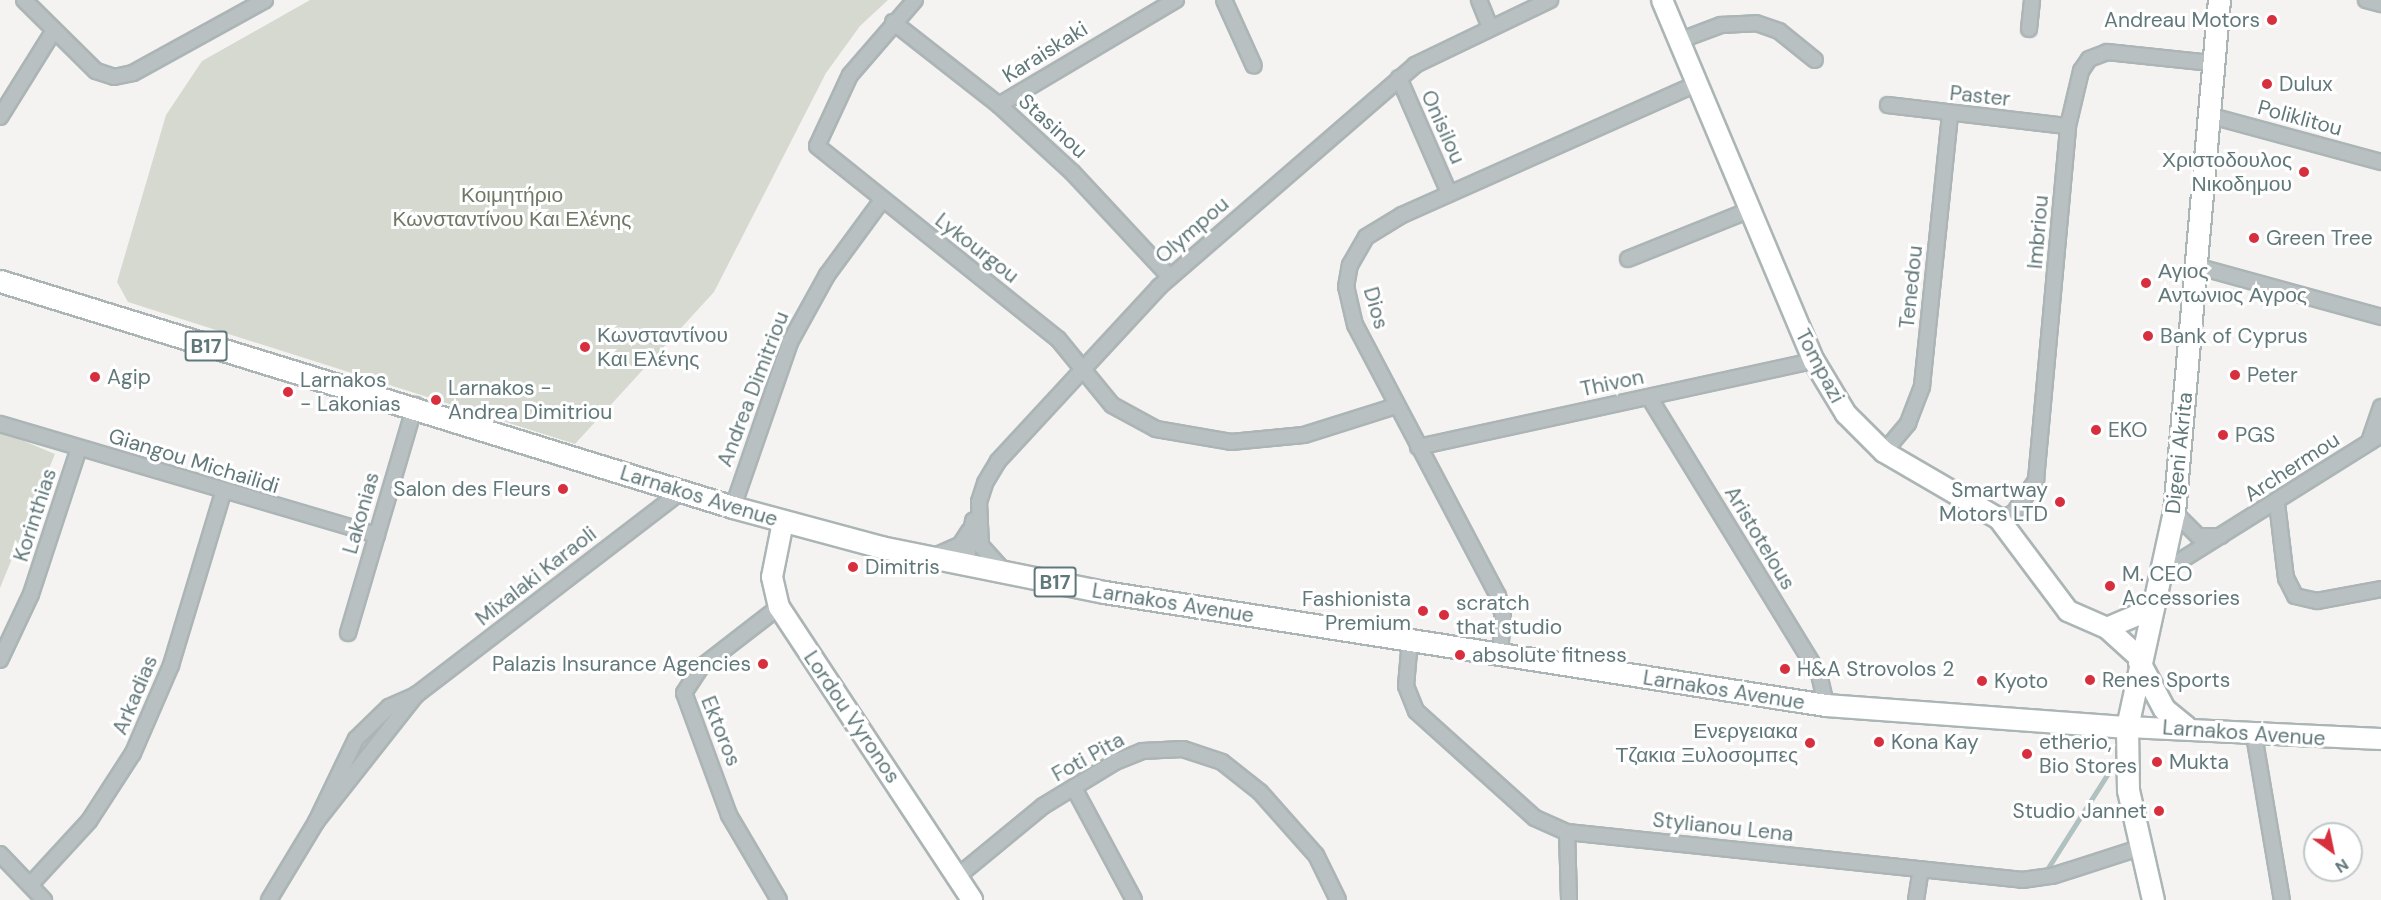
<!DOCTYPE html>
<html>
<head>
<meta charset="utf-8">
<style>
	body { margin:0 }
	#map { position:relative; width:2381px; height:900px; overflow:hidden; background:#f5f3f1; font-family:"DM Sans",sans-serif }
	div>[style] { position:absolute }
	.green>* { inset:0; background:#d6d9d0 }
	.stream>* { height:4.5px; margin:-2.25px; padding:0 2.25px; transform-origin:2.25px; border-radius:2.25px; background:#b0c1c0 }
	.roads { filter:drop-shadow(2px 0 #acb5b6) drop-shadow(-2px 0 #acb5b6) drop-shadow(0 2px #acb5b6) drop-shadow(0 -2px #acb5b6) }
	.street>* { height:14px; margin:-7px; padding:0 7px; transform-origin:7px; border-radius:7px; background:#b9c0c1 }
	.secondary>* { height:20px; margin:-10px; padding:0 10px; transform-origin:10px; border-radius:10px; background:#fff }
	.primary>* { height:21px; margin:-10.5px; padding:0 10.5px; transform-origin:10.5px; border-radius:10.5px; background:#fff }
	.dots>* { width:16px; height:16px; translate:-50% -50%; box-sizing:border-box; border:3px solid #fff; border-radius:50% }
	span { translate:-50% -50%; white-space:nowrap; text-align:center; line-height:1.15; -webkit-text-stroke:6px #fff; paint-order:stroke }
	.shield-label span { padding:2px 4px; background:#fff; border:2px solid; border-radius:4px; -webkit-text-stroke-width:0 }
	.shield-label { font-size:20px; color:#61787a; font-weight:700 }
	.poi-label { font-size:21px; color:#61787a }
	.right { translate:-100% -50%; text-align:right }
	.left { translate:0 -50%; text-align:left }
	.street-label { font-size:21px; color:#61787a }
	.park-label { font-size:21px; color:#6e7864 }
	.north { position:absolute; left:2303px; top:822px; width:60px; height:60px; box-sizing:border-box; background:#fff; border:2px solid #c0c9ca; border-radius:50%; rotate:147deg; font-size:16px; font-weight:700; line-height:24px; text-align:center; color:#61787a }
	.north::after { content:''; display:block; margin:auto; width:21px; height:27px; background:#d72f3d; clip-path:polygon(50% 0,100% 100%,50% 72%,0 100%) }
</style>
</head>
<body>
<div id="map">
	<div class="green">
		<div style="clip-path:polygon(310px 0,888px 0,860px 26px,826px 73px,714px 292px,575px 444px,128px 302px,117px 282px,166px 115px,202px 61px)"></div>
		<div style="clip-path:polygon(0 431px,55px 454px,0 588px)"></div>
	</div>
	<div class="stream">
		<div style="left:2048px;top:868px;width:114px;rotate:-57.6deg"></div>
	</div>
	<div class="roads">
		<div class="street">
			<div style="left:24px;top:0;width:101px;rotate:44.6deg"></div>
			<div style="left:96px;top:71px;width:19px;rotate:18deg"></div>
			<div style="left:114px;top:77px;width:19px;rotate:-12deg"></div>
			<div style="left:133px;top:73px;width:151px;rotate:-28.9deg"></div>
			<div style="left:915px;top:0;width:99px;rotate:130.9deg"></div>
			<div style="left:850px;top:75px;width:78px;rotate:114.9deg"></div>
			<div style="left:817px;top:146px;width:309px;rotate:38.7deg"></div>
			<div style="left:1058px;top:339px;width:85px;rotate:50.7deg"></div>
			<div style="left:1112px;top:405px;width:50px;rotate:28.6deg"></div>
			<div style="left:1156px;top:429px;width:76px;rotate:9.8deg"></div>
			<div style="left:1231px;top:442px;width:73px;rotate:-5.5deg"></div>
			<div style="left:1304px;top:435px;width:96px;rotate:-17.5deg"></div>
			<div style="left:1224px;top:0;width:72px;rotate:65.6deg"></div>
			<div style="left:1479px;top:0;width:27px;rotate:68deg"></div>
			<div style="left:2366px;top:0;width:16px;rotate:15deg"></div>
			<div style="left:893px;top:22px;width:135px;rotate:38.1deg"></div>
			<div style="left:999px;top:105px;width:100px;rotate:42.6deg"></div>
			<div style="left:1073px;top:173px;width:142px;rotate:47deg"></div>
			<div style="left:2029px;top:29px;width:29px;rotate:-84deg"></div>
			<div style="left:1681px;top:40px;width:43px;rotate:-20.6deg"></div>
			<div style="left:1721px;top:25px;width:35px;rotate:-3deg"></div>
			<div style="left:1756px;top:23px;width:24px;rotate:19deg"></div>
			<div style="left:1779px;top:31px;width:46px;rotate:38.9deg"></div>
			<div style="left:1399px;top:78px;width:125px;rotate:66.5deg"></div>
			<div style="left:999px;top:105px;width:206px;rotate:-30.7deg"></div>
			<div style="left:1888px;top:105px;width:181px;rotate:6.7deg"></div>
			<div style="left:2208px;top:115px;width:179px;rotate:15.2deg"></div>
			<div style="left:0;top:117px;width:100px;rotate:-58.1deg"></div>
			<div style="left:1628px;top:259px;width:131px;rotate:-21.9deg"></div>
			<div style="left:2196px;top:266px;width:192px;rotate:15.4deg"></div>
			<div style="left:1649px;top:397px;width:325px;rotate:58.5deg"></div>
			<div style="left:1819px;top:674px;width:32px;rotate:77deg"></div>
			<div style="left:0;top:424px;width:393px;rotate:16.4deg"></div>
			<div style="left:2369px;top:442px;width:37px;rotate:-71deg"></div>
			<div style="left:1418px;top:447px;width:405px;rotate:-12.3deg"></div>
			<div style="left:1884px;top:452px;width:38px;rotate:-50deg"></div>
			<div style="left:1908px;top:423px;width:40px;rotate:-69deg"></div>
			<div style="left:1922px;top:386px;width:272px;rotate:-84.1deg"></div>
			<div style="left:2277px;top:503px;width:76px;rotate:83.2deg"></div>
			<div style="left:2286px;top:578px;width:20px;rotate:63deg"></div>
			<div style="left:2295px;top:596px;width:23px;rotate:13deg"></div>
			<div style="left:2317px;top:601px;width:65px;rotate:-10.6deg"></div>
			<div style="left:733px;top:507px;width:175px;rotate:-70.9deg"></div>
			<div style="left:790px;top:342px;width:77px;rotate:-61.1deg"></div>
			<div style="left:827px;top:275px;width:93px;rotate:-53.7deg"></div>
			<div style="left:2174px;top:512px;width:34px;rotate:45deg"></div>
			<div style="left:2198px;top:536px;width:23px"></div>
			<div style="left:1999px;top:519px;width:16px;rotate:-22deg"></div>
			<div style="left:2014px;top:513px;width:40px;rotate:-56deg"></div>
			<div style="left:2036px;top:480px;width:355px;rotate:-84.8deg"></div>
			<div style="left:2068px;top:126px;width:57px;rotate:-76.7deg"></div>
			<div style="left:2081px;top:71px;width:14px;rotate:-56deg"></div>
			<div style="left:2089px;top:59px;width:19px;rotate:-21deg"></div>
			<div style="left:2107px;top:52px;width:105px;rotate:6deg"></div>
			<div style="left:935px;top:556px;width:27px;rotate:-24deg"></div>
			<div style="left:960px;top:545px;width:17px;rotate:-57deg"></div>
			<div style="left:966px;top:564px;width:44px;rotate:-80.8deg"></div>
			<div style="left:1002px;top:569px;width:31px;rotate:-132deg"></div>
			<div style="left:981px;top:546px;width:44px;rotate:-92.6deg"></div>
			<div style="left:979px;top:502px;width:20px;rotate:-72deg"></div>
			<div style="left:985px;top:483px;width:26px;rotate:-59deg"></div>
			<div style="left:998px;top:461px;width:237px;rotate:-47.2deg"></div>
			<div style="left:1159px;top:287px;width:339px;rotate:-40.9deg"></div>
			<div style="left:1415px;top:65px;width:150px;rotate:-25.7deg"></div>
			<div style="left:2164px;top:571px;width:256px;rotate:-32.1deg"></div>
			<div style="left:348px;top:633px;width:238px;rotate:-73.6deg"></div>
			<div style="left:1410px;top:640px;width:46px;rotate:95deg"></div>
			<div style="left:1406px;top:686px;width:27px;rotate:68deg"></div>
			<div style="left:1416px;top:711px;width:160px;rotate:42deg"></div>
			<div style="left:1535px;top:818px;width:35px;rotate:24deg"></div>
			<div style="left:1567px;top:832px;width:458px;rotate:6deg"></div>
			<div style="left:2022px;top:880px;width:30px;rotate:-8deg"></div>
			<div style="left:2052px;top:876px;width:91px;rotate:-17.8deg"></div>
			<div style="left:1500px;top:656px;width:39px;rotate:-86deg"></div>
			<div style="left:1503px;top:617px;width:22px;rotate:-103deg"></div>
			<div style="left:1498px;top:596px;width:306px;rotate:-117.8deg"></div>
			<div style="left:1355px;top:325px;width:39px;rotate:-103deg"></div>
			<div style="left:1346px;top:287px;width:22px;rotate:-80deg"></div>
			<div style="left:1350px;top:265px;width:32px;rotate:-60deg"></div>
			<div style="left:1366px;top:237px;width:42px;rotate:-31.4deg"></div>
			<div style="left:1402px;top:215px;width:324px;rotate:-24deg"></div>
			<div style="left:0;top:660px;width:73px;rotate:-64.8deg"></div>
			<div style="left:31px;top:594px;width:154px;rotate:-71.8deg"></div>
			<div style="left:2254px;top:735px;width:167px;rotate:80.4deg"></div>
			<div style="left:1074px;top:788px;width:127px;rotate:61.8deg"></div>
			<div style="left:316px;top:822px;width:92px;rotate:-64.3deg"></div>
			<div style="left:356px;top:739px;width:46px;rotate:-44.1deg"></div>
			<div style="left:389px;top:707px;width:30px;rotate:-24deg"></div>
			<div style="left:416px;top:695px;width:335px;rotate:-37.5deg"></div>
			<div style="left:1567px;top:832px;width:68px;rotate:88.3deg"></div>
			<div style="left:0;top:854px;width:64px;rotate:46.3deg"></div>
			<div style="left:958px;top:876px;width:110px;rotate:-39.5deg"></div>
			<div style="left:1043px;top:806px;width:84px;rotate:-31.4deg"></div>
			<div style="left:1115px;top:762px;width:29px;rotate:-22deg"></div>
			<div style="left:1142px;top:751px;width:41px;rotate:-2.8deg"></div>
			<div style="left:1183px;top:749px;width:41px;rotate:18.4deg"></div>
			<div style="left:1222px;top:762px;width:48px;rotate:38.3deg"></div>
			<div style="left:1260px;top:792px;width:84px;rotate:48.4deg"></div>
			<div style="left:1316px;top:855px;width:50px;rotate:63.9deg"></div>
			<div style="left:31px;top:884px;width:86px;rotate:-47.4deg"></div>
			<div style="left:89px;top:821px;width:81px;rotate:-57.1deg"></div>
			<div style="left:133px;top:753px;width:96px;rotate:-66.6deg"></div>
			<div style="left:171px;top:665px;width:180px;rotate:-73.2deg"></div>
			<div style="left:269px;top:900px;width:91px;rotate:-58.9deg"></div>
			<div style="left:316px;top:822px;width:162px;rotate:-51.8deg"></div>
			<div style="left:779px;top:900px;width:99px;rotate:-120.5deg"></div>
			<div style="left:729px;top:815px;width:130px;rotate:-110.2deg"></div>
			<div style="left:684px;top:693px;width:30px;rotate:-57deg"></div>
			<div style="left:700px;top:668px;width:100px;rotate:-37.7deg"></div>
			<div style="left:1916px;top:900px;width:30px;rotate:-81deg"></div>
		</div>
		<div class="secondary">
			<div style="left:1662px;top:0;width:392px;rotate:67.2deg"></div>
			<div style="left:1814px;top:361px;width:62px;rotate:58.9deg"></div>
			<div style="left:1846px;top:414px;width:54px;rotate:45deg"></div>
			<div style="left:1884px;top:452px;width:133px;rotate:30.2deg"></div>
			<div style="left:1999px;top:519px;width:115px;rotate:53.1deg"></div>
			<div style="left:2068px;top:611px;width:43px;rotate:23.6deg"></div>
			<div style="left:2107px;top:628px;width:45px;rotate:42.3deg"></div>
			<div style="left:783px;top:522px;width:56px;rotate:101.3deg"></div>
			<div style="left:772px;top:577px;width:31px;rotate:77deg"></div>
			<div style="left:779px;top:607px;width:351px;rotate:56.6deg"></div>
			<div style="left:2107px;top:628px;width:51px;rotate:-23.1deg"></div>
			<div style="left:2127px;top:727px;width:254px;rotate:2.7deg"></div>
		</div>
		<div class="primary">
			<div style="left:0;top:281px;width:767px;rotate:17.14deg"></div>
			<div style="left:733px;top:507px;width:153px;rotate:15.1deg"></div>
			<div style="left:881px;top:547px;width:227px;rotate:11.4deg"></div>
			<div style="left:1104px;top:592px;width:731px;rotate:8.9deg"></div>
			<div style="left:1826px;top:705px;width:302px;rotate:4.2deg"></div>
			<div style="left:2139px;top:662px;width:53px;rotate:62deg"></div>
			<div style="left:2164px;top:709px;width:28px;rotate:39deg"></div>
			<div style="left:2153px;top:900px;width:113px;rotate:-102.8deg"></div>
			<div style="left:2128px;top:790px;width:63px;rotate:-90.9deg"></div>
			<div style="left:2127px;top:727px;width:220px;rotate:-77.7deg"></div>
			<div style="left:2174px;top:512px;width:514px;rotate:-84.98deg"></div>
		</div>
	</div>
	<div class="dots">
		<div style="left:2272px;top:20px;background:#d72f3d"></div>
		<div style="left:2267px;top:84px;background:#d72f3d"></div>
		<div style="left:2304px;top:172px;background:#d72f3d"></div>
		<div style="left:2254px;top:238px;background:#d72f3d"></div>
		<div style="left:2146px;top:283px;background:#d72f3d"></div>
		<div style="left:2148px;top:336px;background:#d72f3d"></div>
		<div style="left:585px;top:347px;background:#d72f3d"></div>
		<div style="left:2235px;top:375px;background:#d72f3d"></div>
		<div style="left:95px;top:377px;background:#d72f3d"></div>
		<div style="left:288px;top:392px;background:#d72f3d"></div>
		<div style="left:436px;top:400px;background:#d72f3d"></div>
		<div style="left:2096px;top:430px;background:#d72f3d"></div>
		<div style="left:2223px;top:435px;background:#d72f3d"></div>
		<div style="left:563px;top:489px;background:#d72f3d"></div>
		<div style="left:2060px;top:502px;background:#d72f3d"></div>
		<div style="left:853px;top:567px;background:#d72f3d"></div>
		<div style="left:2110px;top:586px;background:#d72f3d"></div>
		<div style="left:1423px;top:611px;background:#d72f3d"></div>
		<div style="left:1444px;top:615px;background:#d72f3d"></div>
		<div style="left:1460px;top:655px;background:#d72f3d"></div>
		<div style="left:763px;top:664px;background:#d72f3d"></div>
		<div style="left:1785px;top:669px;background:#d72f3d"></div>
		<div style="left:2090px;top:680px;background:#d72f3d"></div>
		<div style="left:1982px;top:681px;background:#d72f3d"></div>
		<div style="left:1879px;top:742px;background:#d72f3d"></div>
		<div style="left:1810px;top:743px;background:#d72f3d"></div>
		<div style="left:2027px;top:754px;background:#d72f3d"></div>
		<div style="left:2157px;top:762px;background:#d72f3d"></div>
		<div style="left:2159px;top:811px;background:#d72f3d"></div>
	</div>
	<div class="shield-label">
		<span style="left:206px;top:346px">B17</span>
		<span style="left:1055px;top:582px">B17</span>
	</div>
	<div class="poi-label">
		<span class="right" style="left:2260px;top:20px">Andreau Motors</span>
		<span class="left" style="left:2279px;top:84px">Dulux</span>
		<span class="right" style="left:2292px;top:172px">Χριστοδουλος<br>Νικοδημου</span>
		<span class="left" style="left:2266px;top:238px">Green Tree</span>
		<span class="left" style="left:2158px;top:283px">Αγιος<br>Αντωνιος Αγρος</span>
		<span class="left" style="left:597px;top:347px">Κωνσταντίνου<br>Και Ελένης</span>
		<span class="left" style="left:2160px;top:336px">Bank of Cyprus</span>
		<span class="left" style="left:2247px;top:375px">Peter</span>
		<span class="left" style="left:107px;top:377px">Agip</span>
		<span class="left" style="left:300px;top:392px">Larnakos<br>- Lakonias</span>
		<span class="left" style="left:448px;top:400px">Larnakos -<br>Andrea Dimitriou</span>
		<span class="left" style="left:2108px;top:430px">EKO</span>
		<span class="left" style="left:2235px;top:435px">PGS</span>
		<span class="right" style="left:551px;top:489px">Salon des Fleurs</span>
		<span class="right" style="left:2048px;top:502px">Smartway<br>Motors LTD</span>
		<span class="left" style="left:865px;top:567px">Dimitris</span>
		<span class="left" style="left:2122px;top:586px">M. CEO<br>Accessories</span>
		<span class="right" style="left:1411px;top:611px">Fashionista<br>Premium</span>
		<span class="left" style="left:1456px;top:615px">scratch<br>that studio</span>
		<span class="left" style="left:1472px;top:655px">absolute fitness</span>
		<span class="right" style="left:751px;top:664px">Palazis Insurance Agencies</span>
		<span class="left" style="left:1797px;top:669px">H&amp;A Strovolos 2</span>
		<span class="left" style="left:2102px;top:680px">Renes Sports</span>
		<span class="left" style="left:1994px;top:681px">Kyoto</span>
		<span class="right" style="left:1798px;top:743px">Ενεργειακα<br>Τζακια Ξυλοσομπες</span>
		<span class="left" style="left:1891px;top:742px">Kona Kay</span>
		<span class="left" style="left:2039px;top:754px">etherio,<br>Bio Stores</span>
		<span class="left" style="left:2169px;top:762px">Mukta</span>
		<span class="right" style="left:2147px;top:811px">Studio Jannet</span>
	</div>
	<div class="street-label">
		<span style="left:1045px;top:52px;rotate:-32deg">Karaiskaki</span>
		<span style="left:1980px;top:96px;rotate:6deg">Paster</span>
		<span style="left:2300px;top:118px;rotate:15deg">Poliklitou</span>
		<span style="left:1053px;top:126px;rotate:42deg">Stasinou</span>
		<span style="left:1443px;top:127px;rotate:66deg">Onisilou</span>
		<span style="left:1192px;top:230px;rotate:-41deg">Olympou</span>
		<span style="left:2038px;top:232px;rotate:-85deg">Imbriou</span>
		<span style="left:977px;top:248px;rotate:38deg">Lykourgou</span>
		<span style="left:1911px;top:287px;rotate:-84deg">Tenedou</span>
		<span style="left:1376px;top:308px;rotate:74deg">Dios</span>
		<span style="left:1820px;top:366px;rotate:62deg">Tompazi</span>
		<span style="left:1612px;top:383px;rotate:-12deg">Thivon</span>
		<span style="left:753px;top:389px;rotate:-69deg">Andrea Dimitriou</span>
		<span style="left:2179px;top:453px;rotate:-84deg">Digeni Akrita</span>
		<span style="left:194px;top:461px;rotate:17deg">Giangou Michailidi</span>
		<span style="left:2292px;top:467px;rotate:-33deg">Archermou</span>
		<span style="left:699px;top:496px;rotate:17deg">Larnakos Avenue</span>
		<span style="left:361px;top:513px;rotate:-74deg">Lakonias</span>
		<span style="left:35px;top:515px;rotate:-72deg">Korinthias</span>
		<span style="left:1760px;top:538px;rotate:59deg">Aristotelous</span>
		<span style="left:536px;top:576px;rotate:-38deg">Mixalaki Karaoli</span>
		<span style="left:1173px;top:603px;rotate:9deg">Larnakos Avenue</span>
		<span style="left:1724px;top:690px;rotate:9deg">Larnakos Avenue</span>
		<span style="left:135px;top:695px;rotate:-67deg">Arkadias</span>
		<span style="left:852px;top:717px;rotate:56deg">Lordou Vyronos</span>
		<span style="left:721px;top:731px;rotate:68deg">Ektoros</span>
		<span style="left:2244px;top:733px;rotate:4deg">Larnakos Avenue</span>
		<span style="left:1088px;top:757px;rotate:-29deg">Foti Pita</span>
		<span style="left:1723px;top:827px;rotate:6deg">Stylianou Lena</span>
	</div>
	<div class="park-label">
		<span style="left:512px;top:207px">Κοιμητήριο<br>Κωνσταντίνου Και Ελένης</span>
	</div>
	<div class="north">N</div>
</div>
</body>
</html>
